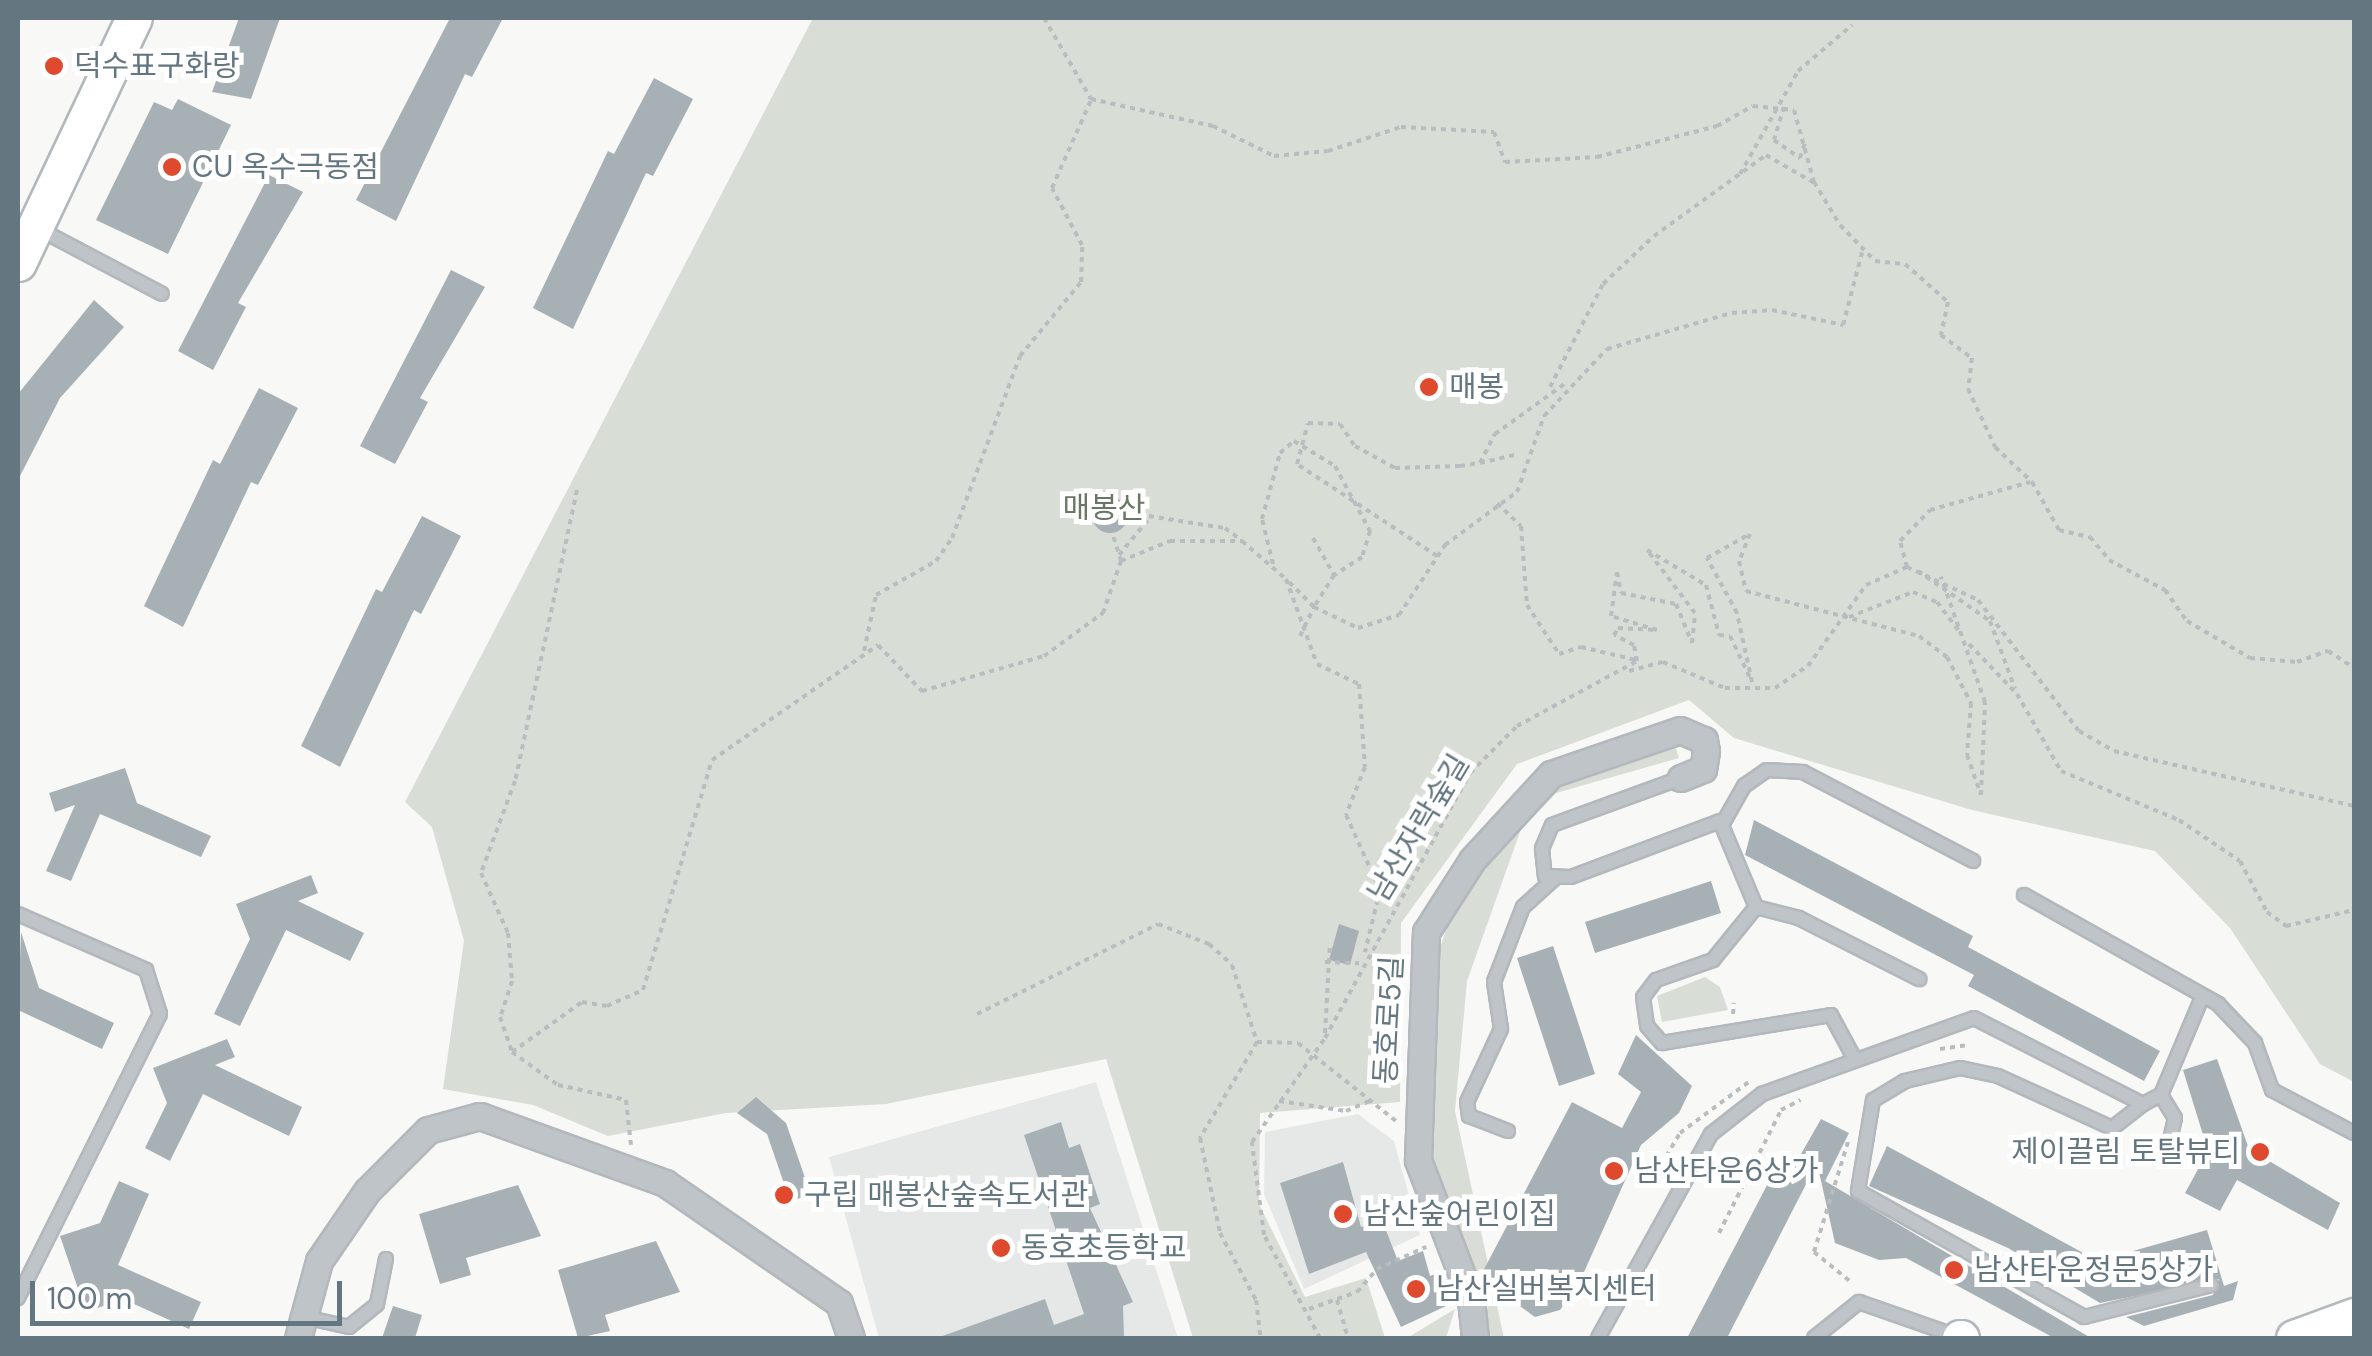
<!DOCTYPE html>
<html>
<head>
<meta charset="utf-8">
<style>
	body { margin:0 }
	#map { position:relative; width:2372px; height:1356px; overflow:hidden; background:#f8f8f6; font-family:"DM Sans","Noto Sans KR",sans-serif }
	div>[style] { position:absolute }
	.built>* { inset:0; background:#e6e8e7 }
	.green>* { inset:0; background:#d8ddd5 }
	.building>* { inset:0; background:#a6b0b5 }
	.round { border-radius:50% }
	.path>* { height:4px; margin-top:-2px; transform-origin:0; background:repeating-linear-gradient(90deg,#babdc0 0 5px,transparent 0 10px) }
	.roads { filter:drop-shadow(2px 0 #b2b8bc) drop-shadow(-2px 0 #b2b8bc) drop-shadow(0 2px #b2b8bc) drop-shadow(0 -2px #b2b8bc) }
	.lane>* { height:12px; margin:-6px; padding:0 6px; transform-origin:6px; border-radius:6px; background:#bfc4c8 }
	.street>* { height:25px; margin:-12.5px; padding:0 12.5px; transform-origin:12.5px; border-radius:12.5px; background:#bfc4c8 }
	.secondary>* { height:35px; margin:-17.5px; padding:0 17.5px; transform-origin:17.5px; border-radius:17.5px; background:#fff }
	.dots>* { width:28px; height:28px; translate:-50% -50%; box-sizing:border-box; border:5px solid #fff; border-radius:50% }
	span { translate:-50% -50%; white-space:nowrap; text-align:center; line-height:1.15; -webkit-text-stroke:10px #fff; paint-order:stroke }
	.poi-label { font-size:30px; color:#647680 }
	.left { translate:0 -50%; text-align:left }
	.right { translate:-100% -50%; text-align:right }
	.park-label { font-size:30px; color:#687863 }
	.street-label { font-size:30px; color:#647680 }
	.frame { position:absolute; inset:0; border:20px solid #647680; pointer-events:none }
	.scale { position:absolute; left:30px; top:1281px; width:312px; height:45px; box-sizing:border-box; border:5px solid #647680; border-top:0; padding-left:12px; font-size:30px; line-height:35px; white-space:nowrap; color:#647680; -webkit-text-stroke:8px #fff; paint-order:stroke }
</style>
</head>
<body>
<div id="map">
	<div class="built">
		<div style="clip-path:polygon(1096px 1082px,1178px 1338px,879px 1338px,829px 1157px)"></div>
		<div style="clip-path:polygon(1358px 1114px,1394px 1141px,1420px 1235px,1304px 1289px,1264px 1194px,1265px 1132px)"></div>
	</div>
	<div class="green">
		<div style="clip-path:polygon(813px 18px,2354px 18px,2354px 1082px,2320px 1064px,2230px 928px,2155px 851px,1972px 810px,1734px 738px,1689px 700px,1517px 764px,1401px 923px,1400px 1102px,1260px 1113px,1259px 1204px,1305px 1297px,1366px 1278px,1385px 1338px,1193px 1338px,1106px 1059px,886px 1104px,726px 1113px,608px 1136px,533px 1105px,443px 1089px,464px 941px,432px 827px,405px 802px)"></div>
		<div style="clip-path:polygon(1674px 743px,1679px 758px,1556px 793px,1521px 829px,1467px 981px,1455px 1111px,1504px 1338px,1480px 1338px,1488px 1306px,1424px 1142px,1434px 968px,1447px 926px,1525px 809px,1555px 780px)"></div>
		<div style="clip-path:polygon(1705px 977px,1720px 987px,1728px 1010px,1662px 1022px,1657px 996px)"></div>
		<div style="clip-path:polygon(1455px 1309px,1446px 1338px,1407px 1338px)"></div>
	</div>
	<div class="building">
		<div style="clip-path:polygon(239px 18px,280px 18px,251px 99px,212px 92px)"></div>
		<div style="clip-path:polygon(450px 18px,503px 18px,472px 77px,465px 74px,396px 221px,356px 200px)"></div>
		<div style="clip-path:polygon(654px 78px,693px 99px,653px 176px,646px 173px,573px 329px,533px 308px,608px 151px,614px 154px)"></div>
		<div style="clip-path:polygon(178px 99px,231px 125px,168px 254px,96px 220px,154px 102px,172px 110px)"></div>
		<div style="clip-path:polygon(269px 175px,303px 192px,238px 303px,246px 307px,213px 370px,178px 351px)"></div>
		<div style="clip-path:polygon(451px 270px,485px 287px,420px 398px,428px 402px,395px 464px,360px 446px)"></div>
		<div style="clip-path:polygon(94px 300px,124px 327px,60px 398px,18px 480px,18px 394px)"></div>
		<div style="clip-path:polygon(259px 388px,298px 408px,258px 485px,251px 482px,183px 627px,144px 606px,213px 460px,220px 464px)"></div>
		<div class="round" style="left:1092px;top:497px;width:36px;height:36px"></div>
		<div style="clip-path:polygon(422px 516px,461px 536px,421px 614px,414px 610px,340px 767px,301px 746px,376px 589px,382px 592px)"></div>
		<div style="clip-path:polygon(125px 768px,137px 803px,211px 836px,201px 857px,100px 814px,71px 881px,46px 871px,75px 805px,55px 812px,49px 793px)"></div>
		<div style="clip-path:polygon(1754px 820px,1973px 936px,1968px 947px,2160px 1051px,2144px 1081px,1968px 986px,1974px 975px,1745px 855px)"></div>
		<div style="clip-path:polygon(311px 875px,318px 893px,298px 901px,364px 933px,350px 961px,286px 930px,240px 1026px,214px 1014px,250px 939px,236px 904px)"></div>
		<div style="clip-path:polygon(1711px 881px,1721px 913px,1595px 953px,1585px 922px)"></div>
		<div style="clip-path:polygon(1339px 924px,1359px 931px,1350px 965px,1329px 960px)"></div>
		<div style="clip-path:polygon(21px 932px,39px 988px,114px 1023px,102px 1049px,18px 1010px)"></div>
		<div style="clip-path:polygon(1553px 946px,1595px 1074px,1559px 1086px,1517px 958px)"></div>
		<div style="clip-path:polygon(1636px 1035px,1692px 1086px,1679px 1113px,1641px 1145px,1580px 1281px,1560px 1310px,1535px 1317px,1480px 1277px,1572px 1102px,1622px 1128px,1641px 1092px,1618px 1074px)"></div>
		<div style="clip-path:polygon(227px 1039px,235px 1057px,215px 1065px,302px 1107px,289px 1136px,203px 1094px,170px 1161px,145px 1148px,167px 1103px,153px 1068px)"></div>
		<div style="clip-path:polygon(2217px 1059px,2249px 1149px,2340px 1203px,2328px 1230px,2237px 1180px,2220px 1211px,2185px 1193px,2208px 1151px,2183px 1070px)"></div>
		<div style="clip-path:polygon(756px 1097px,786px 1123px,811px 1195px,790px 1201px,767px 1134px,737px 1113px)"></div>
		<div style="clip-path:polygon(1821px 1119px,1849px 1133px,1825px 1181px,2091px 1338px,2054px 1338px,1906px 1258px,1879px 1260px,1835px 1243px,1817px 1163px,1727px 1338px,1687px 1338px,1775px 1170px,1789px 1175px)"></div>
		<div style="clip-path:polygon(1061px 1122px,1069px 1148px,1080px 1144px,1100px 1204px,1090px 1208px,1133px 1302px,1123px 1306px,1124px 1338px,937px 1338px,1045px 1299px,1054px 1325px,1084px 1314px,1024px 1135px)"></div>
		<div style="clip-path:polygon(1887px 1146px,2098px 1261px,2207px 1230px,2224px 1286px,2238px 1281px,2233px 1300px,2144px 1326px,2126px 1317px,2213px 1295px,2219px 1279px,2100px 1303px,2008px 1248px,1869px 1186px)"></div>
		<div style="clip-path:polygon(1343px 1162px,1361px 1227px,1382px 1220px,1398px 1261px,1423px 1251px,1430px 1276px,1443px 1271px,1452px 1295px,1446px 1306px,1401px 1327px,1366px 1252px,1309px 1274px,1280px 1183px)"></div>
		<div style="clip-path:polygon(119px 1181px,149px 1194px,118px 1265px,201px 1302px,189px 1329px,123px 1299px,86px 1312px,60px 1236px,100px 1223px)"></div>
		<div style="clip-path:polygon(518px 1185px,541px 1236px,466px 1258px,471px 1275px,440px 1284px,419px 1214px)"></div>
		<div style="clip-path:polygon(656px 1241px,680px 1292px,605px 1315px,610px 1331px,578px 1338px,558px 1270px)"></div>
		<div style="clip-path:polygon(393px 1306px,422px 1315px,415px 1338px,382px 1338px)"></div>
	</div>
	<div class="path">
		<div style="left:1044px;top:18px;width:94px;rotate:59.9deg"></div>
		<div style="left:1091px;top:99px;width:125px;rotate:12.5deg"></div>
		<div style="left:1213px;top:126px;width:68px;rotate:26.2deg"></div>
		<div style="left:1274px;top:156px;width:54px;rotate:-5.3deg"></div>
		<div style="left:1328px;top:151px;width:77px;rotate:-18.2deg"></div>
		<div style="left:1401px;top:127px;width:93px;rotate:3.1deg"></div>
		<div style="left:1494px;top:132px;width:32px;rotate:70deg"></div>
		<div style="left:1505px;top:162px;width:92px;rotate:-3.1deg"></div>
		<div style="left:1597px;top:157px;width:124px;rotate:-14.5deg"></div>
		<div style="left:1717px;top:126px;width:41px;rotate:-29.1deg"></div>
		<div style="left:1753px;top:106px;width:41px;rotate:5.6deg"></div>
		<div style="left:1794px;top:110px;width:75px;rotate:74.5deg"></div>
		<div style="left:1814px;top:182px;width:50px;rotate:58.8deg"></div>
		<div style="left:1840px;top:225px;width:50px;rotate:45.8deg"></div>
		<div style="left:1875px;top:261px;width:30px;rotate:6deg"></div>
		<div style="left:1905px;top:264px;width:57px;rotate:41.5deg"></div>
		<div style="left:1948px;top:302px;width:34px;rotate:102deg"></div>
		<div style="left:1941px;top:335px;width:39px;rotate:37deg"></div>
		<div style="left:1972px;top:358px;width:31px;rotate:97deg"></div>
		<div style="left:1968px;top:389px;width:64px;rotate:65deg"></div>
		<div style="left:1995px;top:447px;width:51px;rotate:43.4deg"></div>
		<div style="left:2032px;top:482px;width:55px;rotate:60.6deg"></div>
		<div style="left:2059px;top:530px;width:32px;rotate:13deg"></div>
		<div style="left:2090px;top:537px;width:30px;rotate:50deg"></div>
		<div style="left:2109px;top:560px;width:64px;rotate:28.2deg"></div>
		<div style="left:2165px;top:590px;width:38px;rotate:55deg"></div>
		<div style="left:2187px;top:621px;width:73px;rotate:30.4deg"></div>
		<div style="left:2250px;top:658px;width:47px;rotate:4.9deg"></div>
		<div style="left:2297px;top:662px;width:33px;rotate:-20deg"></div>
		<div style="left:2328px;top:651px;width:31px;rotate:33deg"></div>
		<div style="left:1784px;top:107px;width:34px;rotate:107deg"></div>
		<div style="left:1774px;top:140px;width:32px;rotate:35deg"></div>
		<div style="left:1800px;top:158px;width:20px;rotate:-72deg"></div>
		<div style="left:1740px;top:174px;width:118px;rotate:-60.6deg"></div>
		<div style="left:1798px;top:71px;width:71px;rotate:-40.4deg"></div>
		<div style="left:1550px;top:387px;width:116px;rotate:-62.8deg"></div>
		<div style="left:1603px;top:284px;width:70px;rotate:-43.3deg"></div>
		<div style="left:1654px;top:236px;width:138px;rotate:-35.9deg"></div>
		<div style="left:1766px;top:155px;width:58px;rotate:30.1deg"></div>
		<div style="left:1480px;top:463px;width:36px;rotate:-13deg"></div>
		<div style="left:577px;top:490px;width:298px;rotate:102deg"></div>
		<div style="left:515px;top:781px;width:98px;rotate:110.3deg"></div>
		<div style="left:481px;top:873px;width:66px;rotate:65.8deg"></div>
		<div style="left:508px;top:933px;width:48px;rotate:85.2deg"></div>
		<div style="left:512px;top:981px;width:38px;rotate:108deg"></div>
		<div style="left:500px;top:1017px;width:37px;rotate:71deg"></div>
		<div style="left:512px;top:1052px;width:57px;rotate:35.7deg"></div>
		<div style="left:558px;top:1085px;width:70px;rotate:12.4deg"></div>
		<div style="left:626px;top:1100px;width:45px;rotate:83.7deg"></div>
		<div style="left:1497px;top:503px;width:33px;rotate:44deg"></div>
		<div style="left:1521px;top:526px;width:79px;rotate:85.7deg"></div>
		<div style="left:1527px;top:605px;width:59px;rotate:56.9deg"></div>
		<div style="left:1559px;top:654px;width:23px;rotate:-18deg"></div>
		<div style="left:1581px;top:647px;width:57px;rotate:13.3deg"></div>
		<div style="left:1129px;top:513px;width:97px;rotate:8.9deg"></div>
		<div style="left:1225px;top:528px;width:21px;rotate:37deg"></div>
		<div style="left:1313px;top:538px;width:43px;rotate:60.4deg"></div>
		<div style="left:1119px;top:555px;width:52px;rotate:-50.5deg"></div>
		<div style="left:1437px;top:556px;width:168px;rotate:-146.7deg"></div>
		<div style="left:1297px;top:464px;width:42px;rotate:-75deg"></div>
		<div style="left:1308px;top:423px;width:32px;rotate:2deg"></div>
		<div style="left:1340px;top:424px;width:27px;rotate:56deg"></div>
		<div style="left:1355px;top:446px;width:46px;rotate:28.8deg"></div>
		<div style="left:1395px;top:468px;width:65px;rotate:-1.8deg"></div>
		<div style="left:1460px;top:466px;width:20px;rotate:-9deg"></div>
		<div style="left:1480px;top:463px;width:33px;rotate:-63deg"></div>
		<div style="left:1495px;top:434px;width:87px;rotate:-35.7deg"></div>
		<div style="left:1121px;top:561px;width:53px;rotate:-22.2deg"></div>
		<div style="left:1170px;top:541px;width:72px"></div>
		<div style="left:1242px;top:541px;width:58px;rotate:40.8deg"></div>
		<div style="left:1286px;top:579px;width:90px;rotate:70deg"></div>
		<div style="left:1317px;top:664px;width:47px;rotate:25.5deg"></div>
		<div style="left:1359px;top:684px;width:83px;rotate:85.9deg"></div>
		<div style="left:1365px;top:767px;width:52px;rotate:111.6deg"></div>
		<div style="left:1346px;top:815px;width:82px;rotate:65.6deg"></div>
		<div style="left:1380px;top:890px;width:64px;rotate:103.6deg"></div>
		<div style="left:1273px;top:564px;width:46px;rotate:-103.7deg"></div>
		<div style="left:1262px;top:519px;width:68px;rotate:-74.7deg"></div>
		<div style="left:1280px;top:453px;width:18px;rotate:-41deg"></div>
		<div style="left:1294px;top:441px;width:48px;rotate:31.4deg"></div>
		<div style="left:1335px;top:466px;width:74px;rotate:61.7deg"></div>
		<div style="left:1370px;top:531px;width:27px;rotate:107deg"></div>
		<div style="left:1362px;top:557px;width:33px;rotate:147deg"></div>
		<div style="left:1334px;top:575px;width:38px;rotate:122deg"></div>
		<div style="left:1314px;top:607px;width:40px;rotate:-135deg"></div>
		<div style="left:1907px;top:567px;width:78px;rotate:24.9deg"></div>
		<div style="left:1978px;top:600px;width:165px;rotate:52.4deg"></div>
		<div style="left:2079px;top:731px;width:40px;rotate:29.7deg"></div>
		<div style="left:2114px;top:751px;width:246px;rotate:12.9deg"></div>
		<div style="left:1907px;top:567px;width:27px;rotate:-105deg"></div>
		<div style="left:1900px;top:541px;width:43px;rotate:-45.9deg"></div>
		<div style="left:1930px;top:510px;width:104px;rotate:-15.6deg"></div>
		<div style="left:1918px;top:571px;width:88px;rotate:34.8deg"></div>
		<div style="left:1990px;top:621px;width:72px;rotate:69.8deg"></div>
		<div style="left:1849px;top:617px;width:69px;rotate:-21.3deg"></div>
		<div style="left:1913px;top:592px;width:26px;rotate:23deg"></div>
		<div style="left:1937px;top:602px;width:39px;rotate:53deg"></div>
		<div style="left:1300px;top:636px;width:32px;rotate:-64deg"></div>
		<div style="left:1314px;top:607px;width:49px;rotate:25.5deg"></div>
		<div style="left:1358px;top:628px;width:43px;rotate:-17.6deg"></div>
		<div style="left:1399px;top:615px;width:84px;rotate:-56.7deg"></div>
		<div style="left:1445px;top:545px;width:89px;rotate:-36.4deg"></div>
		<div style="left:1517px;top:492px;width:81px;rotate:-70.4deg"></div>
		<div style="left:1544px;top:416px;width:92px;rotate:-46.8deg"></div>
		<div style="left:1607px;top:349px;width:130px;rotate:-16.1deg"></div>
		<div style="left:1732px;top:313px;width:40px;rotate:-4.3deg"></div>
		<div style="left:1772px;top:310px;width:73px;rotate:11.9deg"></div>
		<div style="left:1843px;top:325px;width:79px;rotate:-75.3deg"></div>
		<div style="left:1969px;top:644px;width:69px;rotate:46.2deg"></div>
		<div style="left:2017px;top:694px;width:89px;rotate:60.3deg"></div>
		<div style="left:2061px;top:771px;width:128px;rotate:22.6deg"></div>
		<div style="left:2179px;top:820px;width:73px;rotate:33.9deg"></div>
		<div style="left:2240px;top:861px;width:58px;rotate:62.1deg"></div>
		<div style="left:2267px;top:912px;width:24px;rotate:36deg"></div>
		<div style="left:2286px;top:926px;width:70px;rotate:-13.2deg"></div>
		<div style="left:864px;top:651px;width:57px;rotate:-77.9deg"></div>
		<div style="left:876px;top:595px;width:69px;rotate:-29.5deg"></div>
		<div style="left:936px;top:561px;width:28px;rotate:-55deg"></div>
		<div style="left:952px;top:538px;width:194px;rotate:-69.5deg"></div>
		<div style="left:1020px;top:356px;width:96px;rotate:-50.5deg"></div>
		<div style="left:1081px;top:282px;width:37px;rotate:-88deg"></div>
		<div style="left:1082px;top:245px;width:64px;rotate:-117.8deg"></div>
		<div style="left:1052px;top:188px;width:96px;rotate:-66.1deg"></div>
		<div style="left:1629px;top:671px;width:35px;rotate:-15deg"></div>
		<div style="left:1663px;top:662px;width:67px;rotate:22.8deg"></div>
		<div style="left:1725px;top:688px;width:50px"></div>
		<div style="left:1775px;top:688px;width:40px;rotate:-34deg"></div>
		<div style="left:1808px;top:666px;width:100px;rotate:-54.4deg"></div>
		<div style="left:1866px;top:585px;width:45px;rotate:-23.7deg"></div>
		<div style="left:1325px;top:962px;width:34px;rotate:2deg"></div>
		<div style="left:977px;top:1014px;width:202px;rotate:-26.4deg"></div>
		<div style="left:1158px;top:924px;width:55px;rotate:21.4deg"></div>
		<div style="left:1209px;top:944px;width:31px;rotate:42deg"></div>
		<div style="left:1232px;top:965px;width:81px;rotate:72deg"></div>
		<div style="left:1257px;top:1042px;width:112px;rotate:120.7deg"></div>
		<div style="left:1200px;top:1138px;width:97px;rotate:78.1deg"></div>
		<div style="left:1220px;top:1233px;width:76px;rotate:61.8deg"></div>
		<div style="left:1256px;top:1300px;width:38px;rotate:83deg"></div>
		<div style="left:1733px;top:1014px;width:11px;rotate:-85deg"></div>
		<div style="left:1325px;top:1033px;width:89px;rotate:-86.8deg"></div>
		<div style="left:1257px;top:1042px;width:41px;rotate:1.4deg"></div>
		<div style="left:1298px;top:1043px;width:125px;rotate:38.5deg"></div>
		<div style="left:1940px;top:1049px;width:28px;rotate:-8deg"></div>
		<div style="left:512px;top:1052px;width:86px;rotate:-35.5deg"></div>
		<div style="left:582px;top:1002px;width:25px;rotate:9deg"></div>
		<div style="left:607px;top:1006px;width:39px;rotate:-24deg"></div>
		<div style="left:643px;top:990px;width:240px;rotate:-73.3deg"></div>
		<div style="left:712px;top:760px;width:202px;rotate:-34.7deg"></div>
		<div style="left:878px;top:645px;width:64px;rotate:46.3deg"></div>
		<div style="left:922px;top:691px;width:127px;rotate:-16deg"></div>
		<div style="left:1044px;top:656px;width:73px;rotate:-36.1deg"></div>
		<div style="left:1103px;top:613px;width:55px;rotate:-70.9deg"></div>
		<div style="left:1121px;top:561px;width:27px;rotate:-107deg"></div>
		<div style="left:1279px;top:1101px;width:68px;rotate:8.5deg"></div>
		<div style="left:1346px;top:1111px;width:26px;rotate:-23deg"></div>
		<div style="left:1848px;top:1142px;width:115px;rotate:107.2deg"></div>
		<div style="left:1814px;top:1252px;width:48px;rotate:39deg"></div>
		<div style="left:1651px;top:1182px;width:57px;rotate:-59.4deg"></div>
		<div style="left:1680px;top:1133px;width:87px;rotate:-36.6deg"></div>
		<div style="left:1719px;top:1233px;width:138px;rotate:-63.2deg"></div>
		<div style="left:1781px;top:1110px;width:22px;rotate:-27deg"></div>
		<div style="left:1337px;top:1300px;width:40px;rotate:74deg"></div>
		<div style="left:1309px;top:1309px;width:51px;rotate:-19.5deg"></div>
		<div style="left:1357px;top:1292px;width:30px;rotate:-49deg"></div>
		<div style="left:1377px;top:1269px;width:54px;rotate:-24.2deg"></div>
		<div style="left:1320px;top:1338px;width:117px;rotate:-118.5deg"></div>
		<div style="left:1264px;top:1235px;width:94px;rotate:-97.4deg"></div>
		<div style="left:1252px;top:1142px;width:127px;rotate:-54.9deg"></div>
		<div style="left:1325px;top:1038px;width:302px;rotate:-61.3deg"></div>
		<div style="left:1470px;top:773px;width:66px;rotate:-45deg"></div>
		<div style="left:1517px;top:726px;width:136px;rotate:-28.4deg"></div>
		<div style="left:1637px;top:661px;width:16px;rotate:-101deg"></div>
		<div style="left:1634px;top:645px;width:22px;rotate:-153deg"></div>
		<div style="left:1614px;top:635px;width:8px;rotate:-60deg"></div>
		<div style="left:1618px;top:628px;width:39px;rotate:3deg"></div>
		<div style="left:1657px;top:630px;width:48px;rotate:-163.1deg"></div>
		<div style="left:1611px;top:616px;width:44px;rotate:-82.2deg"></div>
		<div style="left:1617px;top:572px;width:21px;rotate:79deg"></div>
		<div style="left:1621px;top:593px;width:56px;rotate:11.3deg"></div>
		<div style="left:1676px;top:604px;width:42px;rotate:67.7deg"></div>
		<div style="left:1692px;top:643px;width:30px;rotate:-84deg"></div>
		<div style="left:1695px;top:613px;width:79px;rotate:-127.3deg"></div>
		<div style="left:1647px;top:550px;width:69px;rotate:30.7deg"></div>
		<div style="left:1706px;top:585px;width:52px;rotate:75.4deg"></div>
		<div style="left:1719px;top:635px;width:11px;rotate:5deg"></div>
		<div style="left:1730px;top:636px;width:51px;rotate:64.4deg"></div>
		<div style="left:1752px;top:682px;width:71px;rotate:-102.3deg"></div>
		<div style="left:1737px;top:613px;width:63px;rotate:-118.6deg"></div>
		<div style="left:1707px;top:558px;width:49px;rotate:-29.2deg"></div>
		<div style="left:1750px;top:534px;width:29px;rotate:112deg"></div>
		<div style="left:1739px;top:561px;width:31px;rotate:77deg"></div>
		<div style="left:1746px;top:591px;width:179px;rotate:14.6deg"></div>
		<div style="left:1919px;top:636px;width:35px;rotate:37deg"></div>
		<div style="left:1947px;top:657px;width:52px;rotate:62.4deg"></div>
		<div style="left:1971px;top:703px;width:52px;rotate:94.4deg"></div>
		<div style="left:1967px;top:755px;width:42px;rotate:70.7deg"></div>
		<div style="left:1981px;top:795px;width:93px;rotate:-87.5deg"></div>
		<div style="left:1985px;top:702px;width:133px;rotate:-109.4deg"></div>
	</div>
	<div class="roads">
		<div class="lane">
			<div style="left:37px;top:228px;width:141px;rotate:27.8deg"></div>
			<div style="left:1681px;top:778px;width:137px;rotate:160deg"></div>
			<div style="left:1552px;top:825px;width:26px;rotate:113deg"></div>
			<div style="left:1542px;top:849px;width:27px;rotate:84deg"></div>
			<div style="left:1545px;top:876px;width:26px;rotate:2deg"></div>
			<div style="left:1571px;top:877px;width:159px;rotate:-20.6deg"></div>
			<div style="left:1720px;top:821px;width:93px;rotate:67.3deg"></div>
			<div style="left:1756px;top:907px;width:68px;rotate:129.1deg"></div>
			<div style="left:1713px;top:960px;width:60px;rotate:160.7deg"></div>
			<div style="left:1656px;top:980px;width:21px;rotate:127deg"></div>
			<div style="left:1643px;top:997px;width:29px;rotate:82deg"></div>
			<div style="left:1647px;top:1026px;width:23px;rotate:49deg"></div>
			<div style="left:1662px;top:1043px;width:171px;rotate:-9.4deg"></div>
			<div style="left:1831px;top:1015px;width:47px;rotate:61.8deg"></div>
			<div style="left:1723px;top:823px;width:43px;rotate:-60.4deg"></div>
			<div style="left:1744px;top:786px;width:28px;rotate:-35deg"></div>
			<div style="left:1767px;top:770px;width:36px;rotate:3deg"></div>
			<div style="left:1803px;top:772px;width:192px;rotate:27.6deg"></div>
			<div style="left:2024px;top:895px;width:223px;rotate:29.3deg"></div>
			<div style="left:2218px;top:1004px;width:54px;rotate:46.5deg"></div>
			<div style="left:2255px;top:1043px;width:50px;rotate:70.1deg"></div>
			<div style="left:2272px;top:1090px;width:93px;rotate:27.7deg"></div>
			<div style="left:1756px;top:907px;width:44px;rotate:14.3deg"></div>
			<div style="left:1799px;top:918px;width:135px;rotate:26.9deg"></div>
			<div style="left:18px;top:914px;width:140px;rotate:23.6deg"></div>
			<div style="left:146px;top:970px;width:46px;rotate:72.3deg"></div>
			<div style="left:160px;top:1014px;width:318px;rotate:116.6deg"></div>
			<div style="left:2161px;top:1095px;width:27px;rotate:59deg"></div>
			<div style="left:2175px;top:1118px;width:35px;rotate:103deg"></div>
			<div style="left:2143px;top:1104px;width:20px;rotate:-27deg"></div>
			<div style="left:2161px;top:1095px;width:103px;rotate:-67.2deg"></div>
			<div style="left:1508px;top:1131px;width:42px;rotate:-159deg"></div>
			<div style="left:1469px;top:1116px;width:14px;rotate:-98deg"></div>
			<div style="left:1467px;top:1102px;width:81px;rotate:-65deg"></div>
			<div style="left:1501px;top:1029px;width:48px;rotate:-98.5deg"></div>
			<div style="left:1494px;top:982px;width:80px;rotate:-68.9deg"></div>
			<div style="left:1523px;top:907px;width:45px;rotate:-42.3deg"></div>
			<div style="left:304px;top:1317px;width:46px;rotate:12.5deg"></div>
			<div style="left:349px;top:1327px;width:36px;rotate:-39deg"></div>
			<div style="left:377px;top:1304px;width:46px;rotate:-78.7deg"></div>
			<div style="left:1598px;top:1338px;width:233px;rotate:-61deg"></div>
			<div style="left:1711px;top:1134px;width:65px;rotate:-38.1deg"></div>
			<div style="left:1762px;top:1094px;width:225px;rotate:-19.7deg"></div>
			<div style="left:1974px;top:1018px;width:190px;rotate:27deg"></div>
			<div style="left:2143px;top:1104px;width:39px;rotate:142deg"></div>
			<div style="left:2112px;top:1128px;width:125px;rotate:-155.5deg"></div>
			<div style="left:1998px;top:1076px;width:39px;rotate:-168deg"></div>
			<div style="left:1960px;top:1068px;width:57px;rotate:166.7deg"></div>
			<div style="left:1905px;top:1081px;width:37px;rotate:149deg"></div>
			<div style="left:1873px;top:1100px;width:92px;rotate:99.4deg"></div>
			<div style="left:1858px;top:1191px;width:259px;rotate:29.1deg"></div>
			<div style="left:2084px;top:1317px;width:131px;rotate:-14.1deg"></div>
			<div style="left:1814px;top:1338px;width:58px;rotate:-38.7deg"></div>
			<div style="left:1859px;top:1302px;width:106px;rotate:19.3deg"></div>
		</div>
		<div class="street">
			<div style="left:298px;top:1338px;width:80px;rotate:-74.7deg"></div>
			<div style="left:319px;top:1261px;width:85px;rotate:-55.6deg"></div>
			<div style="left:367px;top:1191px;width:86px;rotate:-45deg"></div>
			<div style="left:428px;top:1130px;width:54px;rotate:-15.1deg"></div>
			<div style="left:480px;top:1116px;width:197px;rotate:19.9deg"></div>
			<div style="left:665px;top:1183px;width:211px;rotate:34.6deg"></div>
			<div style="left:839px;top:1303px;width:37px;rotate:71deg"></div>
			<div style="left:1475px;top:1338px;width:39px;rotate:-96deg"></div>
			<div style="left:1471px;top:1299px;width:149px;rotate:-110.9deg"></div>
			<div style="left:1418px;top:1160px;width:228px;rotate:-88deg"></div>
			<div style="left:1426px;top:932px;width:85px;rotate:-57.4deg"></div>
			<div style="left:1472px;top:860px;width:117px;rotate:-47.4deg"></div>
			<div style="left:1551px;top:774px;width:136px;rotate:-18.8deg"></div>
			<div style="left:1680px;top:730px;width:26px;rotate:23deg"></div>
			<div style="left:1704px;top:740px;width:11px;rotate:80deg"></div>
			<div style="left:1706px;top:751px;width:18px;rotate:99deg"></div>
			<div style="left:1703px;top:769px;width:24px;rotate:158deg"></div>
		</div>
		<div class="secondary">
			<div style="left:18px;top:263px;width:271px;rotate:-64.7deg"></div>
			<div style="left:1960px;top:1338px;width:1px"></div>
			<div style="left:2294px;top:1338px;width:64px;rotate:-20.1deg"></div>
		</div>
	</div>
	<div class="dots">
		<div style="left:54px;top:66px;background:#df492e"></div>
		<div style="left:172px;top:167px;background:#df492e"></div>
		<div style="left:1429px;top:387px;background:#df492e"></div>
		<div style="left:2260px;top:1152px;background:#df492e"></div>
		<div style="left:1614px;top:1171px;background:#df492e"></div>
		<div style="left:784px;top:1195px;background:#df492e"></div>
		<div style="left:1343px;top:1214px;background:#df492e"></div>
		<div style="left:1001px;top:1248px;background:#df492e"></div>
		<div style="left:1954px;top:1270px;background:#df492e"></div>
		<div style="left:1416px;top:1289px;background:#df492e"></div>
	</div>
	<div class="poi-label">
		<span class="left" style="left:74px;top:66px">덕수표구화랑</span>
		<span class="left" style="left:192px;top:167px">CU 옥수극동점</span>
		<span class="left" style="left:1449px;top:387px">매봉</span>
		<span class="right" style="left:2240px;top:1152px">제이끌림 토탈뷰티</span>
		<span class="left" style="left:1634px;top:1171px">남산타운6상가</span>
		<span class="left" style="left:804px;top:1195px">구립 매봉산숲속도서관</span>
		<span class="left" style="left:1363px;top:1214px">남산숲어린이집</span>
		<span class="left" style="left:1021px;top:1248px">동호초등학교</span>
		<span class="left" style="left:1974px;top:1270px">남산타운정문5상가</span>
		<span class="left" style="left:1436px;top:1289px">남산실버복지센터</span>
	</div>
	<div class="park-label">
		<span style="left:1104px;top:508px">매봉산</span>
	</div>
	<div class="street-label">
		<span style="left:1419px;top:828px;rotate:-59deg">남산자락숲길</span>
		<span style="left:1389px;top:1020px;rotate:-87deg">동호로5길</span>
	</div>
	<div class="frame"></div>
	<div class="scale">100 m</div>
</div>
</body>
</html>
